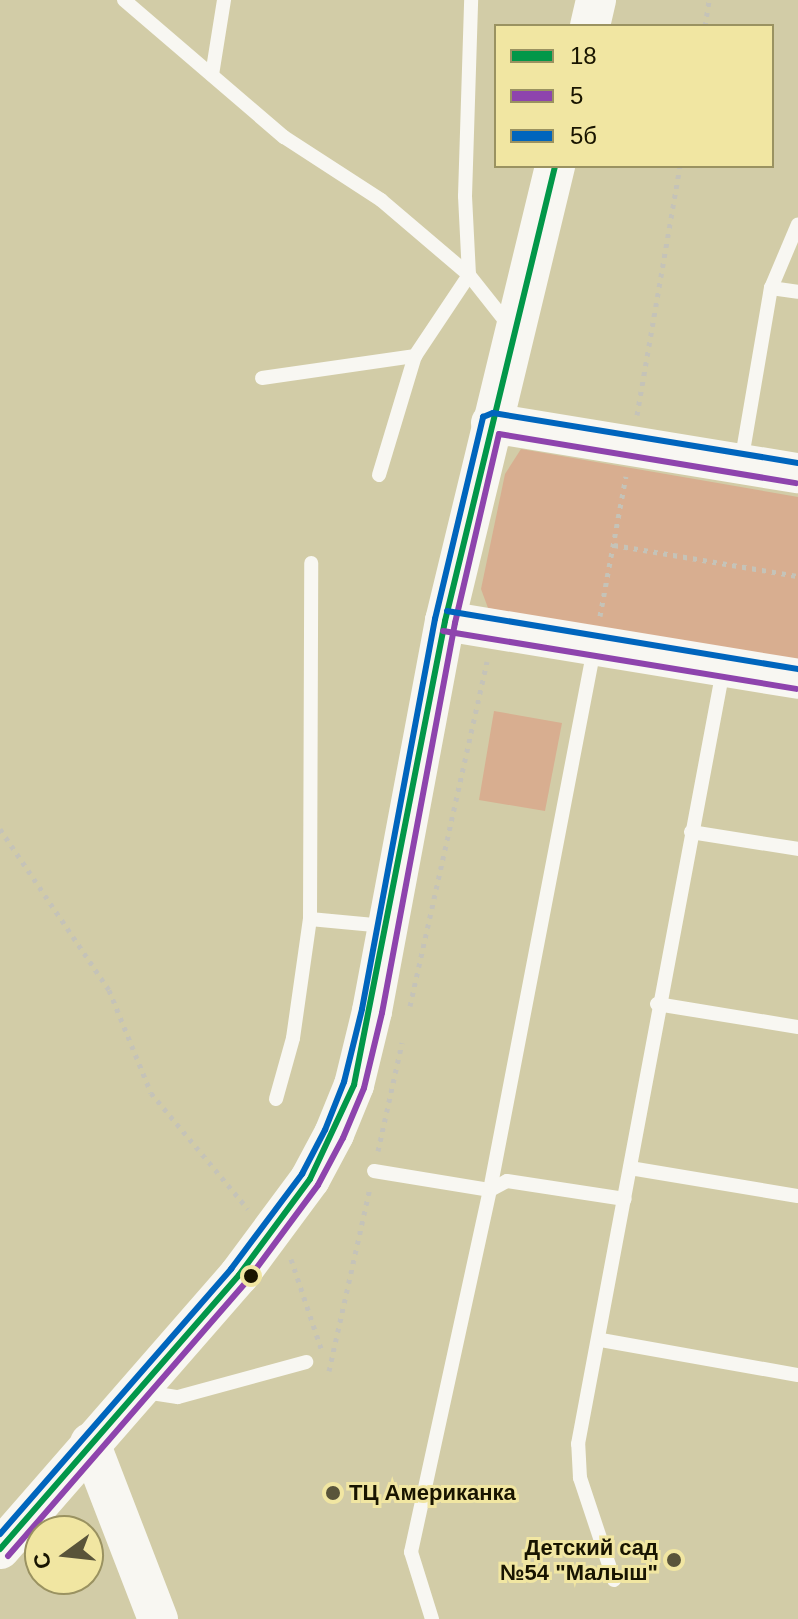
<!DOCTYPE html>
<html>
<head>
<meta charset="utf-8">
<style>
	body { margin:0 }
	#map { position:relative; width:798px; height:1619px; overflow:hidden; background:#d2cca7; font-family:Arial,sans-serif }
	div>[style] { position:absolute }
	.green>* { inset:0; background:#d8ae90 }
	.path>* { height:5px; margin-top:-2.5px; transform-origin:0; background:repeating-linear-gradient(90deg,#c5c3b8 0 4px,transparent 0 10px) }
	.lane>* { height:14px; margin:-7px; padding:0 7px; transform-origin:7px; border-radius:7px; background:#f8f7f2 }
	.secondary>* { height:40px; margin:-20px; padding:0 20px; transform-origin:20px; border-radius:20px; background:#f8f7f2 }
	.bus-1>* { height:6px; margin:-3px; padding:0 3px; transform-origin:3px; border-radius:3px; background:#029749 }
	.bus-2>* { height:6px; margin:-3px; padding:0 3px; transform-origin:3px; border-radius:3px; background:#8e44ad }
	.bus-3>* { height:6px; margin:-3px; padding:0 3px; transform-origin:3px; border-radius:3px; background:#0065bd }
	.dots>* { width:22px; height:22px; translate:-50% -50%; box-sizing:border-box; border:4px solid #f1e6a2; border-radius:50% }
	span { translate:-50% -50%; white-space:nowrap; text-align:center; line-height:1.15; -webkit-text-stroke:6px #f1e6a2; paint-order:stroke }
	.poi-label { font-size:22px; color:#181400; font-weight:700 }
	.left { translate:0 -50%; text-align:left }
	.right { translate:-100% -50%; text-align:right }
	.legend { position:absolute; left:494px; top:24px; width:280px; height:144px; box-sizing:border-box; background:#f1e6a2; border:2px solid #9a9261; margin:0; padding:10px 14px; list-style:none; font-size:24px; color:#181400 }
	.legend li { display:flex; align-items:center; gap:16px; height:40px }
	.legend b { width:40px; border:2px solid #9a9261 }
	.north { position:absolute; left:24px; top:1515px; width:80px; height:80px; box-sizing:border-box; background:#f1e6a2; border:2px solid #9a9261; border-radius:50%; rotate:255deg; font-size:22px; font-weight:700; line-height:32px; text-align:center; color:#181400 }
	.north::after { content:''; display:block; margin:auto; width:28px; height:36px; background:#59543a; clip-path:polygon(50% 0,100% 100%,50% 72%,0 100%) }
</style>
</head>
<body>
<div id="map">
	<div class="green">
		<div style="clip-path:polygon(521px 449px,798px 497px,798px 670px,488px 608px,481px 589px,505px 474px)"></div>
		<div style="clip-path:polygon(494px 711px,562px 723px,545px 811px,479px 800px)"></div>
	</div>
	<div class="path">
		<div style="left:705px;top:26px;width:26px;rotate:-81deg"></div>
		<div style="left:637px;top:415px;width:253px;rotate:-80.2deg"></div>
		<div style="left:614px;top:545px;width:187px;rotate:9.6deg"></div>
		<div style="left:600px;top:616px;width:142px;rotate:-79.5deg"></div>
		<div style="left:0;top:829px;width:194px;rotate:55.9deg"></div>
		<div style="left:109px;top:990px;width:111px;rotate:67.8deg"></div>
		<div style="left:151px;top:1093px;width:151px;rotate:50.1deg"></div>
		<div style="left:410px;top:1006px;width:353px;rotate:-77.4deg"></div>
		<div style="left:378px;top:1151px;width:111px;rotate:-77.5deg"></div>
		<div style="left:291px;top:1259px;width:94px;rotate:71.4deg"></div>
		<div style="left:329px;top:1371px;width:188px;rotate:-77.4deg"></div>
	</div>
	<div class="lane">
		<div style="left:124px;top:0;width:211px;rotate:40.6deg"></div>
		<div style="left:284px;top:137px;width:116px;rotate:33deg"></div>
		<div style="left:381px;top:200px;width:116px;rotate:40.4deg"></div>
		<div style="left:469px;top:275px;width:68px;rotate:51.6deg"></div>
		<div style="left:212px;top:75px;width:76px;rotate:-80.9deg"></div>
		<div style="left:771px;top:288px;width:27px;rotate:8deg"></div>
		<div style="left:262px;top:378px;width:155px;rotate:-8.2deg"></div>
		<div style="left:741px;top:463px;width:178px;rotate:-80.3deg"></div>
		<div style="left:771px;top:288px;width:69px;rotate:-67.1deg"></div>
		<div style="left:379px;top:475px;width:124px;rotate:-73.2deg"></div>
		<div style="left:415px;top:356px;width:97px;rotate:-56.3deg"></div>
		<div style="left:469px;top:275px;width:79px;rotate:-92.9deg"></div>
		<div style="left:465px;top:196px;width:196px;rotate:-88.2deg"></div>
		<div style="left:691px;top:832px;width:108px;rotate:9deg"></div>
		<div style="left:310px;top:919px;width:75px;rotate:5.3deg"></div>
		<div style="left:657px;top:1004px;width:143px;rotate:9.3deg"></div>
		<div style="left:276px;top:1099px;width:63px;rotate:-74.4deg"></div>
		<div style="left:293px;top:1038px;width:120px;rotate:-81.9deg"></div>
		<div style="left:310px;top:919px;width:356px;rotate:-89.8deg"></div>
		<div style="left:630px;top:1168px;width:170px;rotate:9.5deg"></div>
		<div style="left:374px;top:1171px;width:118px;rotate:9.3deg"></div>
		<div style="left:490px;top:1190px;width:19px;rotate:-28deg"></div>
		<div style="left:507px;top:1181px;width:119px;rotate:8.7deg"></div>
		<div style="left:601px;top:1340px;width:200px;rotate:10.1deg"></div>
		<div style="left:145px;top:1392px;width:33px;rotate:9deg"></div>
		<div style="left:178px;top:1397px;width:133px;rotate:-15.3deg"></div>
		<div style="left:614px;top:1580px;width:108px;rotate:-108.4deg"></div>
		<div style="left:580px;top:1478px;width:34px;rotate:-93deg"></div>
		<div style="left:578px;top:1444px;width:787px;rotate:-79.39deg"></div>
		<div style="left:432px;top:1619px;width:70px;rotate:-107.4deg"></div>
		<div style="left:411px;top:1552px;width:371px;rotate:-77.7deg"></div>
		<div style="left:490px;top:1190px;width:551px;rotate:-79.12deg"></div>
	</div>
	<div class="secondary">
		<div style="left:590px;top:26px;width:27px;rotate:-77deg"></div>
		<div style="left:491px;top:423px;width:311px;rotate:9.3deg"></div>
		<div style="left:445px;top:621px;width:358px;rotate:9.3deg"></div>
		<div style="left:90px;top:1443px;width:189px;rotate:68.9deg"></div>
		<div style="left:0;top:1549px;width:364px;rotate:-48.9deg"></div>
		<div style="left:239px;top:1275px;width:119px;rotate:-53.5deg"></div>
		<div style="left:310px;top:1179px;width:51px;rotate:-61.9deg"></div>
		<div style="left:334px;top:1134px;width:53px;rotate:-67.8deg"></div>
		<div style="left:354px;top:1085px;width:76px;rotate:-76.3deg"></div>
		<div style="left:372px;top:1011px;width:397px;rotate:-79.4deg"></div>
		<div style="left:445px;top:621px;width:468px;rotate:-76.4deg"></div>
	</div>
	<div class="bus-1">
		<div style="left:0;top:1549px;width:364px;rotate:-48.9deg"></div>
		<div style="left:239px;top:1275px;width:119px;rotate:-53.5deg"></div>
		<div style="left:310px;top:1179px;width:104px;rotate:-64.9deg"></div>
		<div style="left:354px;top:1085px;width:473px;rotate:-78.9deg"></div>
		<div style="left:445px;top:621px;width:468px;rotate:-76.4deg"></div>
	</div>
	<div class="bus-2">
		<div style="left:443px;top:631px;width:358px;rotate:9.3deg"></div>
		<div style="left:8px;top:1556px;width:364px;rotate:-49deg"></div>
		<div style="left:247px;top:1281px;width:119px;rotate:-53.5deg"></div>
		<div style="left:318px;top:1185px;width:53px;rotate:-62deg"></div>
		<div style="left:343px;top:1138px;width:54px;rotate:-67.2deg"></div>
		<div style="left:364px;top:1088px;width:77px;rotate:-76.5deg"></div>
		<div style="left:382px;top:1013px;width:397px;rotate:-79.4deg"></div>
		<div style="left:455px;top:623px;width:194px;rotate:-76.9deg"></div>
		<div style="left:499px;top:434px;width:301px;rotate:9.4deg"></div>
	</div>
	<div class="bus-3">
		<div style="left:447px;top:611px;width:356px;rotate:9.4deg"></div>
		<div style="left:0;top:1534px;width:352px;rotate:-48.9deg"></div>
		<div style="left:231px;top:1269px;width:119px;rotate:-53.2deg"></div>
		<div style="left:302px;top:1174px;width:50px;rotate:-62.4deg"></div>
		<div style="left:325px;top:1130px;width:52px;rotate:-68.4deg"></div>
		<div style="left:344px;top:1082px;width:75px;rotate:-76.1deg"></div>
		<div style="left:362px;top:1009px;width:397px;rotate:-79.4deg"></div>
		<div style="left:435px;top:619px;width:208px;rotate:-76.6deg"></div>
		<div style="left:483px;top:417px;width:11px;rotate:-22deg"></div>
		<div style="left:493px;top:413px;width:309px;rotate:9.3deg"></div>
	</div>
	<div class="dots">
		<div style="left:251px;top:1276px;background:#181400"></div>
		<div style="left:333px;top:1493px;background:#59543a"></div>
		<div style="left:674px;top:1560px;background:#59543a"></div>
	</div>
	<div class="poi-label">
		<span class="left" style="left:349px;top:1493px">ТЦ Американка</span>
		<span class="right" style="left:658px;top:1560px">Детский сад<br>№54 "Малыш"</span>
	</div>
	<ul class="legend">
	<li><b style="height:10px;background:#029749"></b>18</li>
	<li><b style="height:10px;background:#8e44ad"></b>5</li>
	<li><b style="height:10px;background:#0065bd"></b>5б</li>
	</ul>
	<div class="north">С</div>
</div>
</body>
</html>
